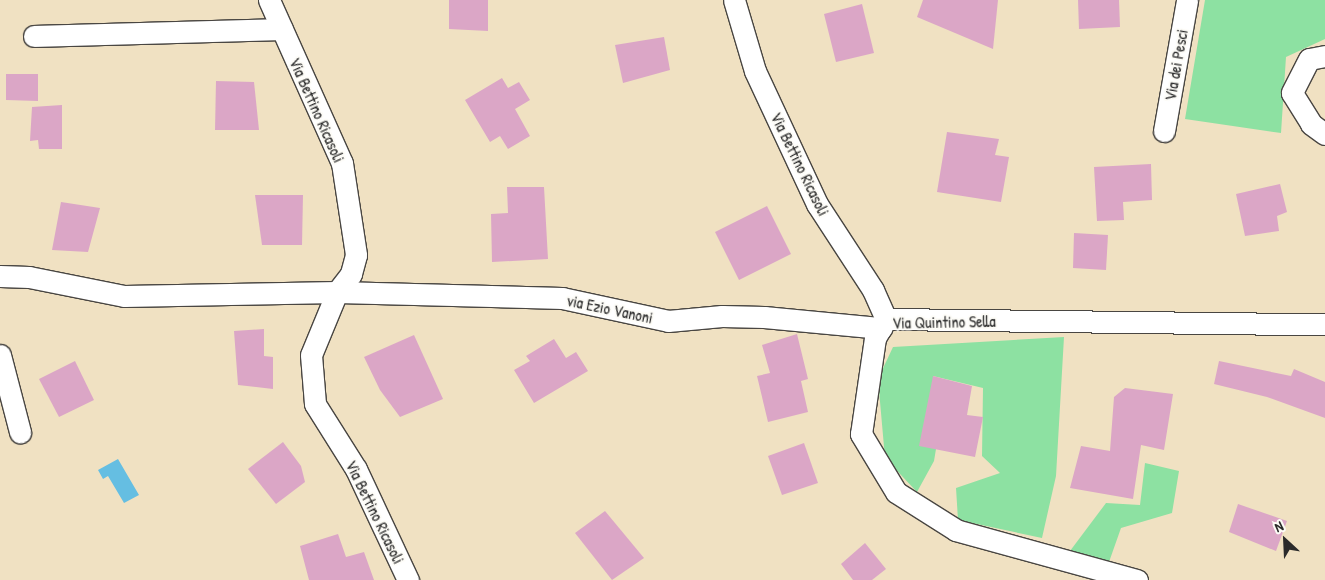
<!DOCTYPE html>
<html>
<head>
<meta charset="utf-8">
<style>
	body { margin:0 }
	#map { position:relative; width:1325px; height:580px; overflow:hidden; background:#f0e1c2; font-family:"Patrick Hand",sans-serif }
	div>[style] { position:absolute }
	.green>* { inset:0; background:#8de1a2 }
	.water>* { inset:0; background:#65bee2 }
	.building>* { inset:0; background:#dba6c6 }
	.roads { filter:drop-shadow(1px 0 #494642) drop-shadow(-1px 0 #494642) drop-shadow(0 1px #494642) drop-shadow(0 -1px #494642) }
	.minor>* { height:21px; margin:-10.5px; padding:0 10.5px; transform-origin:10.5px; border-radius:10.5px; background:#fff }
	span { translate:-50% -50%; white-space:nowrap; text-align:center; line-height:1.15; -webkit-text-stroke:4px #fdfcf7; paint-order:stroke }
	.street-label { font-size:16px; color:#2b2b2b }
	.north { position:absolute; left:1260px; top:515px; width:50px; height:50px; -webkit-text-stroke:4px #fdfcf7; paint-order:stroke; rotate:335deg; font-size:14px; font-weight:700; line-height:20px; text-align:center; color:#2b2b2b }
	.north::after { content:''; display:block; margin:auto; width:18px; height:22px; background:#2b2b2b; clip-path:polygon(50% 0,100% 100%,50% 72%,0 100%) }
</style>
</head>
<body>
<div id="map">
	<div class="green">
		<div style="clip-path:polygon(1205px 0,1325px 0,1325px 39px,1286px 57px,1281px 133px,1185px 119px)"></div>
		<div style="clip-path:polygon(1064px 337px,1056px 476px,1042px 538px,958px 520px,956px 488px,1000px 473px,982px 456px,983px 388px,933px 376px,936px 449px,934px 461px,917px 492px,885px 458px,878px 379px,893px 347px)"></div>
		<div style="clip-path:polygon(1145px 463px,1179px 471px,1172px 513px,1121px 528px,1109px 562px,1070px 551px,1106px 503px,1140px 505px)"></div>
	</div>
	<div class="water">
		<div style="clip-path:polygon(118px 459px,139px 495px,124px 503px,108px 476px,103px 479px,98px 470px)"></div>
	</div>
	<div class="building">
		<div style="clip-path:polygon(449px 0,488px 0,488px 31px,449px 29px)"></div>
		<div style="clip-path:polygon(923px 0,998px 0,993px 49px,917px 17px)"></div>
		<div style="clip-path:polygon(1078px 0,1119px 0,1120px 27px,1079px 29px)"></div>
		<div style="clip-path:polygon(862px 4px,874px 53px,836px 62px,824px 14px)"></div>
		<div style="clip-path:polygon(664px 37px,670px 70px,623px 83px,615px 45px)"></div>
		<div style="clip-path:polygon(6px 74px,38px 74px,38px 101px,6px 100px)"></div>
		<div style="clip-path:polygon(502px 78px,508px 88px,519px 82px,530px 100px,515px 109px,530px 136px,508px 149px,500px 136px,490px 142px,465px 100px)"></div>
		<div style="clip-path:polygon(216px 81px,254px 82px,259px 130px,215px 130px)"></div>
		<div style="clip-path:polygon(62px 105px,62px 149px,39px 149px,38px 140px,30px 141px,32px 107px)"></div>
		<div style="clip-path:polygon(947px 132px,999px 139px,995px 155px,1009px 157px,1001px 202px,937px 192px)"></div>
		<div style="clip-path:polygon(1151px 164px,1152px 200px,1123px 202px,1124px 220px,1097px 221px,1094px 167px)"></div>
		<div style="clip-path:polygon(1280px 184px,1287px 212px,1277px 216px,1279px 231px,1245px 236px,1236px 194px)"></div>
		<div style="clip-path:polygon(507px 187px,544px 187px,548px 259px,492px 262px,491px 214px,508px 213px)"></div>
		<div style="clip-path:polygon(255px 195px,303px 195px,302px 245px,262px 245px)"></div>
		<div style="clip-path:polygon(61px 202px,100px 208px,88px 252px,52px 250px)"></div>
		<div style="clip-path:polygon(767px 206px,791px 254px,739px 280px,715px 232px)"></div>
		<div style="clip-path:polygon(1074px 233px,1108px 235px,1106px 270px,1073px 268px)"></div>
		<div style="clip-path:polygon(264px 329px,264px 356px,273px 357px,273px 389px,238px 385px,234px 331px)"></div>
		<div style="clip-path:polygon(797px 334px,808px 379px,801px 381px,808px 412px,768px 422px,757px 376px,770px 373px,762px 345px)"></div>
		<div style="clip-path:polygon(414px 335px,443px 399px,400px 417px,380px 390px,364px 357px)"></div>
		<div style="clip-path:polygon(554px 339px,566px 358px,576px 352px,588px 371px,534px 403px,514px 370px,530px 361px,526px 356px)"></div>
		<div style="clip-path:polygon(75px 361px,94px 400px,59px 417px,39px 379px)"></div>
		<div style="clip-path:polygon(1219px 361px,1291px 376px,1294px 369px,1325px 382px,1325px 418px,1267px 397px,1214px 384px)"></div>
		<div style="clip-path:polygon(933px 376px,972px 386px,967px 415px,983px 417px,975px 457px,919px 446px)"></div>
		<div style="clip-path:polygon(1125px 388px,1173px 394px,1164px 450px,1141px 445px,1133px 499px,1070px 488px,1081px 446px,1110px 451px,1114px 397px)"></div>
		<div style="clip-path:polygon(283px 442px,301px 466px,305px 482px,276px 504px,248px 469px)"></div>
		<div style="clip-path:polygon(804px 443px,818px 483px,782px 495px,768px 456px)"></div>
		<div style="clip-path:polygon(1238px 504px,1287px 521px,1276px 551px,1229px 532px)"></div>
		<div style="clip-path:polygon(605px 511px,644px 558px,612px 580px,575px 533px)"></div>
		<div style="clip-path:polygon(338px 534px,346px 557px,364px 552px,374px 580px,309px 580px,300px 546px)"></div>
		<div style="clip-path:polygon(865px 543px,886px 569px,872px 580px,853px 580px,841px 564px)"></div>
	</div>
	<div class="roads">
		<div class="minor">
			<div style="left:269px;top:0;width:179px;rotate:65.9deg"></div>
			<div style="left:342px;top:163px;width:93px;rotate:81.3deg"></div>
			<div style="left:356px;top:255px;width:20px;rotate:105deg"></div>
			<div style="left:351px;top:274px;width:23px;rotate:128deg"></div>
			<div style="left:337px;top:292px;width:68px;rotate:112.4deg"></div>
			<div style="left:311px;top:355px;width:49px;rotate:85.3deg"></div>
			<div style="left:315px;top:404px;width:77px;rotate:57.8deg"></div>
			<div style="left:356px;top:469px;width:123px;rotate:64.9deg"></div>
			<div style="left:734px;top:0;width:74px;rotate:73.5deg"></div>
			<div style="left:755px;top:71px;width:147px;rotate:65deg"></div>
			<div style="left:817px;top:204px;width:103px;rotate:56.9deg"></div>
			<div style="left:873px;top:290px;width:32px;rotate:66deg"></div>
			<div style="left:34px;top:36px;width:248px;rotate:-1.6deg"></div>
			<div style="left:1325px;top:56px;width:16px;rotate:169deg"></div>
			<div style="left:1309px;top:59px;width:38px;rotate:117deg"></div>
			<div style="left:1292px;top:93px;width:36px;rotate:58deg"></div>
			<div style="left:1311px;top:124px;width:17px;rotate:36deg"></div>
			<div style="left:1164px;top:131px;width:133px;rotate:-80deg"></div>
			<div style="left:0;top:276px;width:29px;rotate:2deg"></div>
			<div style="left:29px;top:277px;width:97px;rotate:11.3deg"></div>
			<div style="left:124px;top:296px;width:213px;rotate:-1.1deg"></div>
			<div style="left:337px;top:292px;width:225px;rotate:1.5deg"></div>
			<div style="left:562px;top:298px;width:108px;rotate:12.2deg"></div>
			<div style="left:668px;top:321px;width:54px;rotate:-5.3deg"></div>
			<div style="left:722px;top:316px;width:42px;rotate:1.4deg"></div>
			<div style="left:764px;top:317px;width:118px;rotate:5.4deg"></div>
			<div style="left:0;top:355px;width:80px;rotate:75.4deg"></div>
			<div style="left:1137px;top:580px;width:188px;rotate:-164.6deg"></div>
			<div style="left:956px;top:530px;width:71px;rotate:-147.7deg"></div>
			<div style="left:896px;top:492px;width:68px;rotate:-121.1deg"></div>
			<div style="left:861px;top:434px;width:97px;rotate:-81.7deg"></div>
			<div style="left:875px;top:338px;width:22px;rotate:-60deg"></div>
			<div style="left:886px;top:319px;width:439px;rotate:0.7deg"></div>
		</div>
	</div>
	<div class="street-label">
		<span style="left:1176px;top:65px;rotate:-80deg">Via dei Pesci</span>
		<span style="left:317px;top:110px;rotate:66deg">Via Bettino Ricasoli</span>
		<span style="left:800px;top:164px;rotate:64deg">Via Bettino Ricasoli</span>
		<span style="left:610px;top:309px;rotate:12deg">via Ezio Vanoni</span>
		<span style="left:944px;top:322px;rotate:-1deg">Via Quintino Sella</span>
		<span style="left:375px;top:512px;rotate:64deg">Via Bettino Ricasoli</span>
	</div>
	<div class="north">N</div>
</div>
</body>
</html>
